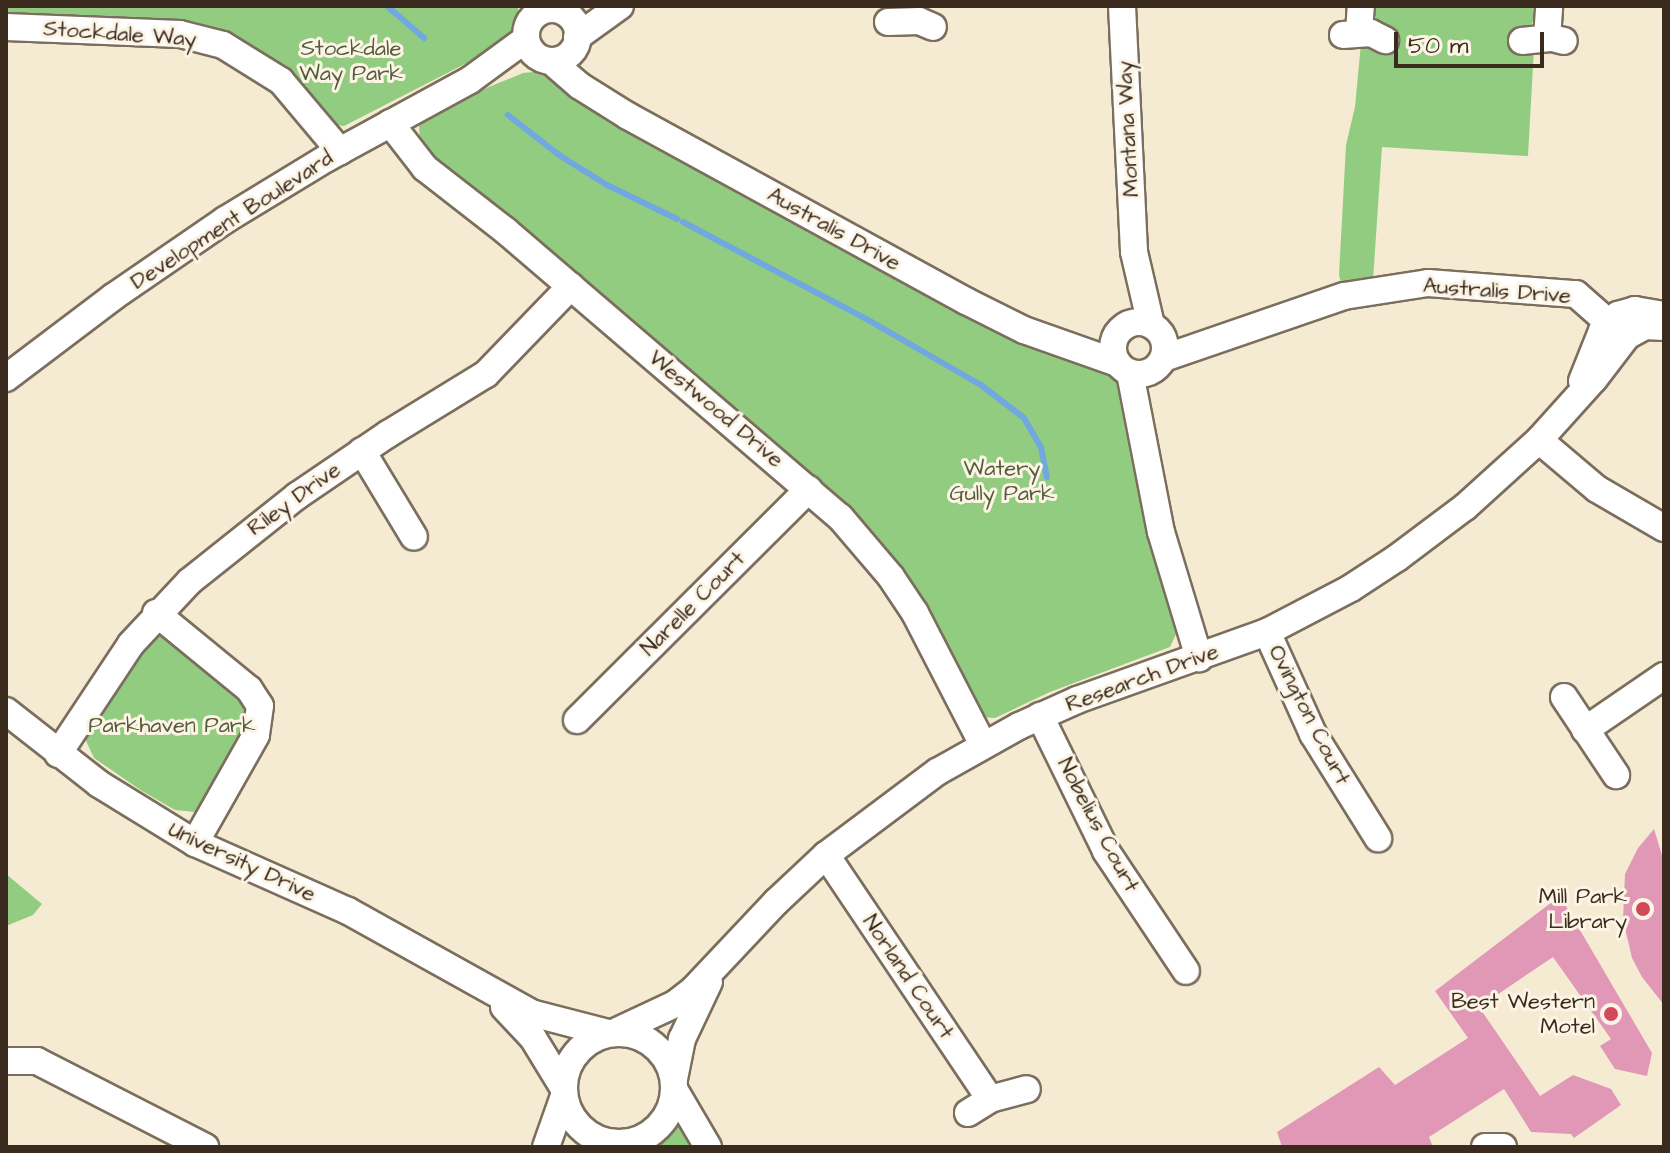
<!DOCTYPE html>
<html>
<head>
<meta charset="utf-8">
<style>
	body { margin:0 }
	#map { position:relative; width:1670px; height:1153px; overflow:hidden; background:#f5ebd2; font-family:"Architects Daughter",sans-serif }
	div>[style] { position:absolute }
	.green>* { inset:0; background:#92cc80 }
	.stream>* { height:6px; margin:-3px; padding:0 3px; transform-origin:3px; border-radius:3px; background:#70a8df }
	.building>* { inset:0; background:#e198b7 }
	.roads { filter:drop-shadow(2px 0 #7c6e5d) drop-shadow(-2px 0 #7c6e5d) drop-shadow(0 2px #7c6e5d) drop-shadow(0 -2px #7c6e5d) }
	.minor>* { height:26px; margin:-13px; padding:0 13px; transform-origin:13px; border-radius:13px; background:#fff }
	.minor>.ring { margin:-13px; padding:0; box-sizing:content-box; background:none; border:26px solid #fff; border-radius:50% }
	.dots>* { width:22px; height:22px; translate:-50% -50%; box-sizing:border-box; border:4px solid #fcf5e5; border-radius:50% }
	span { translate:-50% -50%; white-space:nowrap; text-align:center; line-height:1.15; -webkit-text-stroke:6px #fcf5e5; paint-order:stroke }
	.street-label { font-size:22px; color:#3b2a1e }
	.park-label { font-size:22px; color:#555b3b }
	.poi-label { font-size:22px; color:#3b2a1e }
	.right { translate:-100% -50%; text-align:right }
	.frame { position:absolute; inset:0; border:8px solid #3b2a1e; pointer-events:none }
	.scale { position:absolute; left:1394px; top:32px; width:150px; height:36px; box-sizing:border-box; border:4px solid #3b2a1e; border-top:0; padding-left:10px; font-size:24px; line-height:28px; white-space:nowrap; color:#3b2a1e; -webkit-text-stroke:6px #fcf5e5; paint-order:stroke }
</style>
</head>
<body>
<div id="map">
	<div class="green">
		<div style="clip-path:polygon(6px 6px,518px 6px,518px 17px,509px 38px,494px 49px,344px 126px,335px 125px,242px 44px,6px 17px)"></div>
		<div style="clip-path:polygon(1370px 6px,1541px 6px,1529px 29px,1534px 48px,1528px 156px,1382px 147px,1373px 280px,1342px 287px,1339px 275px,1346px 145px,1355px 107px,1361px 43px,1382px 29px)"></div>
		<div style="clip-path:polygon(543px 71px,1114px 372px,1122px 380px,1177px 621px,1177px 632px,1170px 647px,1050px 692px,995px 718px,982px 717px,927px 612px,420px 148px,419px 124px,484px 89px,523px 73px)"></div>
		<div style="clip-path:polygon(159px 637px,168px 637px,245px 698px,251px 722px,202px 809px,195px 812px,175px 810px,142px 791px,94px 758px,86px 741px,87px 732px,141px 649px)"></div>
		<div style="clip-path:polygon(6px 874px,42px 904px,33px 915px,6px 926px)"></div>
		<div style="clip-path:polygon(678px 1124px,699px 1147px,656px 1147px,662px 1142px)"></div>
	</div>
	<div class="stream">
		<div style="left:387px;top:6px;width:49px;rotate:40.9deg"></div>
		<div style="left:508px;top:115px;width:65px;rotate:38.1deg"></div>
		<div style="left:559px;top:155px;width:57px;rotate:32deg"></div>
		<div style="left:607px;top:185px;width:78px;rotate:25.9deg"></div>
		<div style="left:683px;top:222px;width:212px;rotate:27.9deg"></div>
		<div style="left:870px;top:321px;width:128px;rotate:30deg"></div>
		<div style="left:981px;top:385px;width:54px;rotate:37.5deg"></div>
		<div style="left:1024px;top:418px;width:34px;rotate:60deg"></div>
		<div style="left:1041px;top:447px;width:31px;rotate:79deg"></div>
	</div>
	<div class="building">
		<div style="clip-path:polygon(1654px 829px,1664px 862px,1664px 1005px,1642px 977px,1632px 958px,1623px 920px,1625px 874px,1638px 848px)"></div>
		<div style="clip-path:polygon(1560px 896px,1652px 1053px,1647px 1076px,1615px 1069px,1600px 1046px,1611px 1039px,1553px 957px,1479px 1007px,1540px 1096px,1573px 1075px,1611px 1089px,1621px 1105px,1574px 1138px,1571px 1134px,1531px 1132px,1504px 1089px,1429px 1137px,1433px 1147px,1282px 1147px,1277px 1132px,1379px 1067px,1395px 1085px,1468px 1038px,1435px 991px)"></div>
	</div>
	<div class="roads">
		<div class="minor">
			<div style="left:1122px;top:6px;width:246px;rotate:87.2deg"></div>
			<div style="left:1134px;top:252px;width:75px;rotate:76.9deg"></div>
			<div class="ring" style="left:526px;top:9px;width:26px;height:26px"></div>
			<div style="left:888px;top:22px;width:31px;rotate:-2deg"></div>
			<div style="left:919px;top:21px;width:15px;rotate:23deg"></div>
			<div style="left:6px;top:27px;width:174px;rotate:2.3deg"></div>
			<div style="left:180px;top:34px;width:44px;rotate:14.3deg"></div>
			<div style="left:223px;top:45px;width:68px;rotate:31.8deg"></div>
			<div style="left:281px;top:81px;width:92px;rotate:49.9deg"></div>
			<div style="left:1359px;top:32px;width:26px;rotate:-86deg"></div>
			<div style="left:1343px;top:35px;width:28px;rotate:-4deg"></div>
			<div style="left:1371px;top:33px;width:16px;rotate:27deg"></div>
			<div style="left:577px;top:37px;width:53px;rotate:-35.8deg"></div>
			<div style="left:1547px;top:38px;width:32px;rotate:-86deg"></div>
			<div style="left:1522px;top:41px;width:30px;rotate:-6deg"></div>
			<div style="left:1552px;top:38px;width:12px;rotate:14deg"></div>
			<div style="left:551px;top:61px;width:38px;rotate:41deg"></div>
			<div style="left:580px;top:86px;width:57px;rotate:32deg"></div>
			<div style="left:628px;top:116px;width:385px;rotate:28.7deg"></div>
			<div style="left:966px;top:301px;width:65px;rotate:26.6deg"></div>
			<div style="left:1024px;top:330px;width:99px;rotate:19.5deg"></div>
			<div style="left:390px;top:123px;width:57px;rotate:52.1deg"></div>
			<div style="left:425px;top:168px;width:103px;rotate:37.9deg"></div>
			<div style="left:506px;top:231px;width:440px;rotate:40.6deg"></div>
			<div style="left:840px;top:517px;width:79px;rotate:49.6deg"></div>
			<div style="left:891px;top:577px;width:43px;rotate:56.3deg"></div>
			<div style="left:915px;top:613px;width:148px;rotate:62.7deg"></div>
			<div class="ring" style="left:1113px;top:322px;width:26px;height:26px"></div>
			<div style="left:1164px;top:358px;width:190px;rotate:-19deg"></div>
			<div style="left:1344px;top:296px;width:85px;rotate:-8.8deg"></div>
			<div style="left:1428px;top:283px;width:148px;rotate:4.3deg"></div>
			<div style="left:1576px;top:294px;width:65px;rotate:41.3deg"></div>
			<div style="left:1130px;top:373px;width:162px;rotate:79deg"></div>
			<div style="left:1161px;top:532px;width:132px;rotate:73.2deg"></div>
			<div style="left:6px;top:378px;width:134px;rotate:-37.1deg"></div>
			<div style="left:113px;top:297px;width:136px;rotate:-34.5deg"></div>
			<div style="left:225px;top:220px;width:119px;rotate:-31.3deg"></div>
			<div style="left:327px;top:158px;width:163px;rotate:-28.6deg"></div>
			<div style="left:470px;top:80px;width:69px;rotate:-36.2deg"></div>
			<div style="left:1582px;top:381px;width:54px;rotate:-68.2deg"></div>
			<div style="left:1602px;top:331px;width:23px;rotate:-45deg"></div>
			<div style="left:1618px;top:315px;width:18px;rotate:-16deg"></div>
			<div style="left:1635px;top:310px;width:29px;rotate:10deg"></div>
			<div style="left:1539px;top:440px;width:76px;rotate:40.2deg"></div>
			<div style="left:1597px;top:489px;width:78px;rotate:30.2deg"></div>
			<div style="left:362px;top:451px;width:100px;rotate:58.8deg"></div>
			<div style="left:156px;top:613px;width:120px;rotate:39.3deg"></div>
			<div style="left:249px;top:689px;width:20px;rotate:57deg"></div>
			<div style="left:260px;top:706px;width:29px;rotate:98deg"></div>
			<div style="left:256px;top:735px;width:124px;rotate:119.5deg"></div>
			<div style="left:1267px;top:632px;width:112px;rotate:65.7deg"></div>
			<div style="left:1313px;top:734px;width:123px;rotate:58deg"></div>
			<div style="left:1564px;top:697px;width:94px;rotate:56.3deg"></div>
			<div style="left:6px;top:711px;width:118px;rotate:38.1deg"></div>
			<div style="left:99px;top:784px;width:113px;rotate:31.6deg"></div>
			<div style="left:195px;top:843px;width:167px;rotate:24deg"></div>
			<div style="left:348px;top:911px;width:210px;rotate:29.1deg"></div>
			<div style="left:531px;top:1013px;width:80px;rotate:14.6deg"></div>
			<div style="left:1040px;top:716px;width:150px;rotate:63.9deg"></div>
			<div style="left:1106px;top:851px;width:144px;rotate:56.3deg"></div>
			<div style="left:577px;top:720px;width:327px;rotate:-44.9deg"></div>
			<div style="left:1585px;top:730px;width:96px;rotate:-34.4deg"></div>
			<div style="left:58px;top:754px;width:132px;rotate:-56.4deg"></div>
			<div style="left:131px;top:644px;width:86px;rotate:-46.9deg"></div>
			<div style="left:190px;top:581px;width:137px;rotate:-38.5deg"></div>
			<div style="left:297px;top:496px;width:110px;rotate:-34.3deg"></div>
			<div style="left:388px;top:434px;width:115px;rotate:-31.5deg"></div>
			<div style="left:486px;top:374px;width:122px;rotate:-46deg"></div>
			<div style="left:826px;top:855px;width:294px;rotate:56.1deg"></div>
			<div style="left:504px;top:1007px;width:42px;rotate:46.9deg"></div>
			<div style="left:533px;top:1038px;width:57px;rotate:58.5deg"></div>
			<div style="left:615px;top:1032px;width:66px;rotate:-25deg"></div>
			<div style="left:675px;top:1004px;width:24px;rotate:-38deg"></div>
			<div style="left:694px;top:989px;width:120px;rotate:-46.7deg"></div>
			<div style="left:776px;top:902px;width:69px;rotate:-43.2deg"></div>
			<div style="left:826px;top:855px;width:139px;rotate:-36.8deg"></div>
			<div style="left:937px;top:772px;width:94px;rotate:-29.3deg"></div>
			<div style="left:1019px;top:726px;width:64px;rotate:-24.1deg"></div>
			<div style="left:1077px;top:700px;width:202px;rotate:-19.7deg"></div>
			<div style="left:1267px;top:632px;width:95px;rotate:-27.6deg"></div>
			<div style="left:1351px;top:588px;width:55px;rotate:-33.1deg"></div>
			<div style="left:1397px;top:558px;width:85px;rotate:-36.9deg"></div>
			<div style="left:1465px;top:507px;width:100px;rotate:-42.2deg"></div>
			<div style="left:1539px;top:440px;width:82px;rotate:-48deg"></div>
			<div style="left:1594px;top:379px;width:54px;rotate:-52.5deg"></div>
			<div style="left:1627px;top:336px;width:21px;rotate:-29deg"></div>
			<div style="left:1645px;top:326px;width:19px;rotate:3deg"></div>
			<div class="ring" style="left:564px;top:1033px;width:84px;height:84px"></div>
			<div style="left:6px;top:1061px;width:31px"></div>
			<div style="left:37px;top:1061px;width:189px;rotate:27.1deg"></div>
			<div style="left:674px;top:1079px;width:41px;rotate:-78.7deg"></div>
			<div style="left:682px;top:1039px;width:63px;rotate:-64.7deg"></div>
			<div style="left:674px;top:1089px;width:67px;rotate:59.6deg"></div>
			<div style="left:968px;top:1113px;width:26px;rotate:-32deg"></div>
			<div style="left:990px;top:1099px;width:38px;rotate:-15deg"></div>
			<div style="left:546px;top:1147px;width:54px;rotate:-70.6deg"></div>
			<div style="left:1485px;top:1147px;width:18px"></div>
		</div>
	</div>
	<div class="dots">
		<div style="left:1643px;top:909px;background:#d1495b"></div>
		<div style="left:1611px;top:1014px;background:#d1495b"></div>
	</div>
	<div class="street-label">
		<span style="left:120px;top:34px;rotate:4deg">Stockdale Way</span>
		<span style="left:1128px;top:129px;rotate:-93deg">Montana Way</span>
		<span style="left:232px;top:220px;rotate:-33deg">Development Boulevard</span>
		<span style="left:834px;top:229px;rotate:29deg">Australis Drive</span>
		<span style="left:1497px;top:291px;rotate:4deg">Australis Drive</span>
		<span style="left:716px;top:409px;rotate:40deg">Westwood Drive</span>
		<span style="left:294px;top:499px;rotate:-36deg">Riley Drive</span>
		<span style="left:693px;top:604px;rotate:-45deg">Narelle Court</span>
		<span style="left:1142px;top:678px;rotate:-20deg">Research Drive</span>
		<span style="left:1309px;top:715px;rotate:63deg">Ovington Court</span>
		<span style="left:1098px;top:825px;rotate:62deg">Nobelius Court</span>
		<span style="left:242px;top:862px;rotate:25deg">University Drive</span>
		<span style="left:908px;top:977px;rotate:56deg">Norland Court</span>
	</div>
	<div class="park-label">
		<span style="left:351px;top:61px">Stockdale<br>Way Park</span>
		<span style="left:1002px;top:481px">Watery<br>Gully Park</span>
		<span style="left:172px;top:726px">Parkhaven Park</span>
	</div>
	<div class="poi-label">
		<span class="right" style="left:1627px;top:909px">Mill Park<br>Library</span>
		<span class="right" style="left:1595px;top:1014px">Best Western<br>Motel</span>
	</div>
	<div class="frame"></div>
	<div class="scale">50 m</div>
</div>
</body>
</html>
